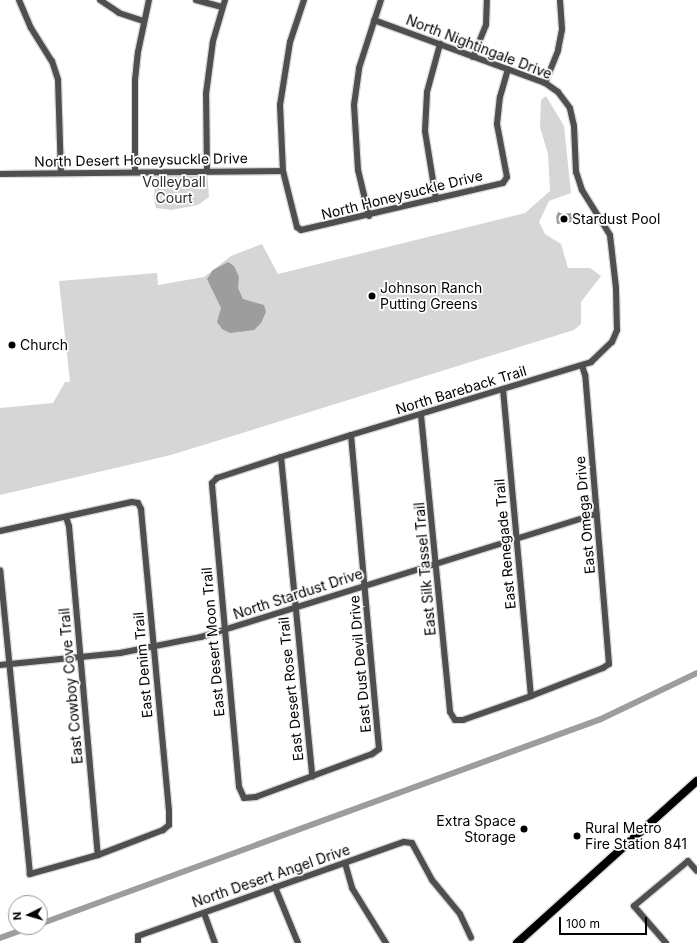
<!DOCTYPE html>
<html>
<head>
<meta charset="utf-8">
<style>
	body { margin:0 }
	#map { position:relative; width:697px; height:943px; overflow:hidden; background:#fff; font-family:Inter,sans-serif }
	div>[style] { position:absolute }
	.green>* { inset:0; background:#d6d6d6 }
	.water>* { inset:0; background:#9d9d9d }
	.canal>* { height:6px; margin:-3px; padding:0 3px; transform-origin:3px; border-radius:3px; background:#9d9d9d }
	.roads { filter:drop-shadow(1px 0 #dbdbdb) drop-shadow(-1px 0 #dbdbdb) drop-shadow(0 1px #dbdbdb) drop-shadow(0 -1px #dbdbdb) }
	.minor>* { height:6px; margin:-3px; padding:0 3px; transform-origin:3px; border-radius:3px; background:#4f4f4f }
	.major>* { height:8px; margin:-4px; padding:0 4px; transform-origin:4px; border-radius:4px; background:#000 }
	.dots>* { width:11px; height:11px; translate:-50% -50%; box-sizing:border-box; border:2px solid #fff; border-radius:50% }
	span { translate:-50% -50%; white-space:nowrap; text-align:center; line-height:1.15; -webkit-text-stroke:3.5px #fff; paint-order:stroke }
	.street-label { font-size:14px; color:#000 }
	.park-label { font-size:14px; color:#2d2d2d }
	.poi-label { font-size:14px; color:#000 }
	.left { translate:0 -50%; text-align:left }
	.right { translate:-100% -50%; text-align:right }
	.north { position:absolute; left:8px; top:895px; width:40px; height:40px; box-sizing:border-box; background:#fff; border:1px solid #999; border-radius:50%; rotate:265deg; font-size:11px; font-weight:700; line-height:16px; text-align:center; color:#000 }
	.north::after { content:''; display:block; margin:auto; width:14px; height:18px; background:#000; clip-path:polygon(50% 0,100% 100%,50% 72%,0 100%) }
	.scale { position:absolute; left:559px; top:917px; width:88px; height:18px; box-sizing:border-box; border:2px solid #000; border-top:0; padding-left:5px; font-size:12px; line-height:14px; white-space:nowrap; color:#000; -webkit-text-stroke:3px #fff; paint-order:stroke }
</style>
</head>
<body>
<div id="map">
	<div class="green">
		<div style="clip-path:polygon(546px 96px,564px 126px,571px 193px,549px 201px,539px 222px,545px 234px,561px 244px,568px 268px,590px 268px,601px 276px,581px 302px,581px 324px,574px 330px,171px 455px,0 495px,0 408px,53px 403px,65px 382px,70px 382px,59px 281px,157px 273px,158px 285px,204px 277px,231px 256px,262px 244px,278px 274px,525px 213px,550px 191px,548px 154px,540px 127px,541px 100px)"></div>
		<div style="clip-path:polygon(156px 171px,207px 171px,209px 197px,198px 205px,171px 210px,156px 208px,154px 198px)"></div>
	</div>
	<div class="water">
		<div style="clip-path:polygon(558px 212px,563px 214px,571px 213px,573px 222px,557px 224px,556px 217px)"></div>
		<div style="clip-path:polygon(228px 262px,234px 266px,239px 277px,238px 288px,243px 299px,264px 305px,266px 312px,261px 323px,254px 330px,230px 333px,222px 329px,217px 322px,221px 308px,207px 279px,213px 270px)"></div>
	</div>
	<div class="canal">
		<div style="left:40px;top:924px;width:597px;rotate:-20.07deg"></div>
		<div style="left:601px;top:719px;width:106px;rotate:-25.6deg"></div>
		<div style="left:0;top:938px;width:33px;rotate:-20deg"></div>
	</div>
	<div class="roads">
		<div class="minor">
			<div style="left:19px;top:0;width:30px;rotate:67deg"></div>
			<div style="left:31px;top:28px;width:39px;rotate:58deg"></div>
			<div style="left:52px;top:61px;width:20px;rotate:72deg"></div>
			<div style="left:58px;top:80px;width:93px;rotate:88.2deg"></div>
			<div style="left:100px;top:0;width:23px;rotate:34deg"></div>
			<div style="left:119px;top:13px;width:26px;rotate:18deg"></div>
			<div style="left:196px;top:0;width:27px;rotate:15deg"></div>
			<div style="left:304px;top:0;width:44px;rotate:108.4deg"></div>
			<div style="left:290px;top:42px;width:64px;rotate:99deg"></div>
			<div style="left:280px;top:105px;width:66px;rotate:87.4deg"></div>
			<div style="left:283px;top:171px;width:58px;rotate:76deg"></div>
			<div style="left:297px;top:227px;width:5px;rotate:37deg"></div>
			<div style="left:301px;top:230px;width:207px;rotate:-13.1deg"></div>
			<div style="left:503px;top:183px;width:7px;rotate:-56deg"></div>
			<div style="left:507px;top:177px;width:54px;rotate:-100.7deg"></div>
			<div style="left:497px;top:124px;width:27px;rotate:-84deg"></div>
			<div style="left:500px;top:97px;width:29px;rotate:-74deg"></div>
			<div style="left:473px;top:57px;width:35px;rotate:-68deg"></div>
			<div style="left:486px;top:25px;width:25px;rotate:-88deg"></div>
			<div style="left:545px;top:83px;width:35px;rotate:-68deg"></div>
			<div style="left:558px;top:50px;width:21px;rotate:-79deg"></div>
			<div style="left:562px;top:29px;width:29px;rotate:-94deg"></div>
			<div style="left:207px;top:171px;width:77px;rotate:-90.7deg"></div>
			<div style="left:206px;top:94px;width:53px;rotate:-82.5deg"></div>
			<div style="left:213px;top:41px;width:43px;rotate:-73.7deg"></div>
			<div style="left:135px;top:172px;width:92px;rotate:-90deg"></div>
			<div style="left:135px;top:80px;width:28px;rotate:-84deg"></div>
			<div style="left:138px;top:52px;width:53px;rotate:-78.1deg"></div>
			<div style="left:0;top:174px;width:283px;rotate:-0.6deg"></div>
			<div style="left:436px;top:199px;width:69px;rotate:-99.2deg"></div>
			<div style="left:425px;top:131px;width:39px;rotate:-87deg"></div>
			<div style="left:427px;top:92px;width:50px;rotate:-74.8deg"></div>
			<div style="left:369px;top:216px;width:47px;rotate:-103.4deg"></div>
			<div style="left:358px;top:170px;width:65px;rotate:-93.5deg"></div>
			<div style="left:354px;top:105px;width:37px;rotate:-82deg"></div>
			<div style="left:359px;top:68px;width:71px;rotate:-72.1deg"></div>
			<div style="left:503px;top:389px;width:308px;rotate:84.8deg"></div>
			<div style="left:421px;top:415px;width:298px;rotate:84.4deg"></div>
			<div style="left:450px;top:712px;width:9px;rotate:58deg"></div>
			<div style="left:455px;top:720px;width:8px"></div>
			<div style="left:463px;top:720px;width:72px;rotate:-19.4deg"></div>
			<div style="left:531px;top:696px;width:77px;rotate:-21.3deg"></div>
			<div style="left:603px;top:668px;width:7px;rotate:-34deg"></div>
			<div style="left:609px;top:664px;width:290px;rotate:-94.7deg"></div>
			<div style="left:585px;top:375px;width:9px;rotate:-108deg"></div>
			<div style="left:351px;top:435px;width:315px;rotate:84.9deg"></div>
			<div style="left:379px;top:749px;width:9px;rotate:144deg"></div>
			<div style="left:372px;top:754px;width:124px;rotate:159.7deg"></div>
			<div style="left:256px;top:797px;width:12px;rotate:175deg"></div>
			<div style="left:244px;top:798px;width:12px;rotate:-114deg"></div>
			<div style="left:239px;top:787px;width:305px;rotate:-95.1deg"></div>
			<div style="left:212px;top:483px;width:7px;rotate:-45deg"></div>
			<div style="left:217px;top:478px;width:67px;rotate:-18.2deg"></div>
			<div style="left:281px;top:457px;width:73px;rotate:-17.4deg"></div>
			<div style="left:351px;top:435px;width:251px;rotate:-16.9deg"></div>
			<div style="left:591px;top:362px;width:29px;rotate:-44deg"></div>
			<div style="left:612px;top:342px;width:13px;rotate:-67deg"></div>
			<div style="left:617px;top:330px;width:42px;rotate:-91.4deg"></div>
			<div style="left:616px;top:288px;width:53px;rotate:-96.5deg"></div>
			<div style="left:610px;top:235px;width:53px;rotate:-121.9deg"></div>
			<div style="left:582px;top:190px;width:19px;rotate:-108deg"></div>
			<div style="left:576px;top:172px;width:46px;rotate:-92.5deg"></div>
			<div style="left:574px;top:126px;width:18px;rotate:-103deg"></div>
			<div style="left:570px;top:108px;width:20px;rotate:-127deg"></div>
			<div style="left:558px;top:92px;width:16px;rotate:-145deg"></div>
			<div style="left:545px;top:83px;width:182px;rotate:-159.8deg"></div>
			<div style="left:281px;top:457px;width:321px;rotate:84.4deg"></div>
			<div style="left:66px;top:517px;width:9px;rotate:72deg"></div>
			<div style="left:69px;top:526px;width:330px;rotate:85deg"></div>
			<div style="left:0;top:531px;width:135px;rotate:-12.4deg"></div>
			<div style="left:132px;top:502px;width:6px;rotate:9deg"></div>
			<div style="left:138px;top:503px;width:7px;rotate:63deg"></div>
			<div style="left:141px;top:509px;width:303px;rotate:84.7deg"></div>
			<div style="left:169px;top:811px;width:14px;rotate:90deg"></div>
			<div style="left:169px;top:825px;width:8px;rotate:140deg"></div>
			<div style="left:163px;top:830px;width:70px;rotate:159deg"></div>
			<div style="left:98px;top:855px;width:71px;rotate:164.4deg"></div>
			<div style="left:30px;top:874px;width:305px;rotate:-95.6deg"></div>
			<div style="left:0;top:665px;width:121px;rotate:-5.7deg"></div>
			<div style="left:120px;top:653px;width:83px;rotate:-11.2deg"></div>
			<div style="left:201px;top:637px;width:414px;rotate:-17.3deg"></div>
			<div style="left:345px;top:863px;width:26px;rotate:74deg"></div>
			<div style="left:352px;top:888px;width:65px;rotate:58.3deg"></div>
			<div style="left:275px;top:887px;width:61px;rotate:67.7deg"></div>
			<div style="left:204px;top:913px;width:32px;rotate:70deg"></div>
			<div style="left:138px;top:943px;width:7px;rotate:-90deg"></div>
			<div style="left:138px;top:936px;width:282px;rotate:-19.5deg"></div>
			<div style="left:404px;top:842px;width:8px;rotate:7deg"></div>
			<div style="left:412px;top:843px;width:42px;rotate:61.6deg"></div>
			<div style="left:432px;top:880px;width:44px;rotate:50.5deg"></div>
			<div style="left:460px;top:914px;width:26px;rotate:65deg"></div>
			<div style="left:666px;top:943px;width:49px;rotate:-130.9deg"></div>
			<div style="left:634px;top:906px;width:70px;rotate:-39.8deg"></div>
			<div style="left:688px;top:861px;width:13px;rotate:48deg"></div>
		</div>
		<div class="major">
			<div style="left:517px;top:943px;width:242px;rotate:-42deg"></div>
		</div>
	</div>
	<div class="dots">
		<div style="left:564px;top:219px;background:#000"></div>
		<div style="left:372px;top:296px;background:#000"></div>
		<div style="left:12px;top:345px;background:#000"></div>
		<div style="left:524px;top:829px;background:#000"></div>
		<div style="left:577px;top:836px;background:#000"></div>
	</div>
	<div class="street-label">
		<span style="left:479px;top:47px;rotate:21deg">North Nightingale Drive</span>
		<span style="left:141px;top:160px;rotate:-1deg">North Desert Honeysuckle Drive</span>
		<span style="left:402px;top:195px;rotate:-14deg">North Honeysuckle Drive</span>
		<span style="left:461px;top:390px;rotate:-17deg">North Bareback Trail</span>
		<span style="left:585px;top:515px;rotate:-95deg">East Omega Drive</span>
		<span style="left:505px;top:544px;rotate:-95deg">East Renegade Trail</span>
		<span style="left:425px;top:569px;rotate:-95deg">East Silk Tassel Trail</span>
		<span style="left:298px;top:594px;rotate:-18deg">North Stardust Drive</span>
		<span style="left:213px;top:642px;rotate:-95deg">East Desert Moon Trail</span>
		<span style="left:360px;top:664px;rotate:-95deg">East Dust Devil Drive</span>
		<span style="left:143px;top:665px;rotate:-95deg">East Denim Trail</span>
		<span style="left:71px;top:686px;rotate:-95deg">East Cowboy Cove Trail</span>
		<span style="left:291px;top:689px;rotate:-96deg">East Desert Rose Trail</span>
		<span style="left:271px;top:876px;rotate:-19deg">North Desert Angel Drive</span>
	</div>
	<div class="park-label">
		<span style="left:174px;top:190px">Volleyball<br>Court</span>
	</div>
	<div class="poi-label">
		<span class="left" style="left:572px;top:219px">Stardust Pool</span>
		<span class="left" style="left:380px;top:296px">Johnson Ranch<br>Putting Greens</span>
		<span class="left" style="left:20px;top:345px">Church</span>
		<span class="right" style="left:516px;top:829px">Extra Space<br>Storage</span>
		<span class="left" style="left:585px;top:836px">Rural Metro<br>Fire Station 841</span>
	</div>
	<div class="north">N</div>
	<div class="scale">100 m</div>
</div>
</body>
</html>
